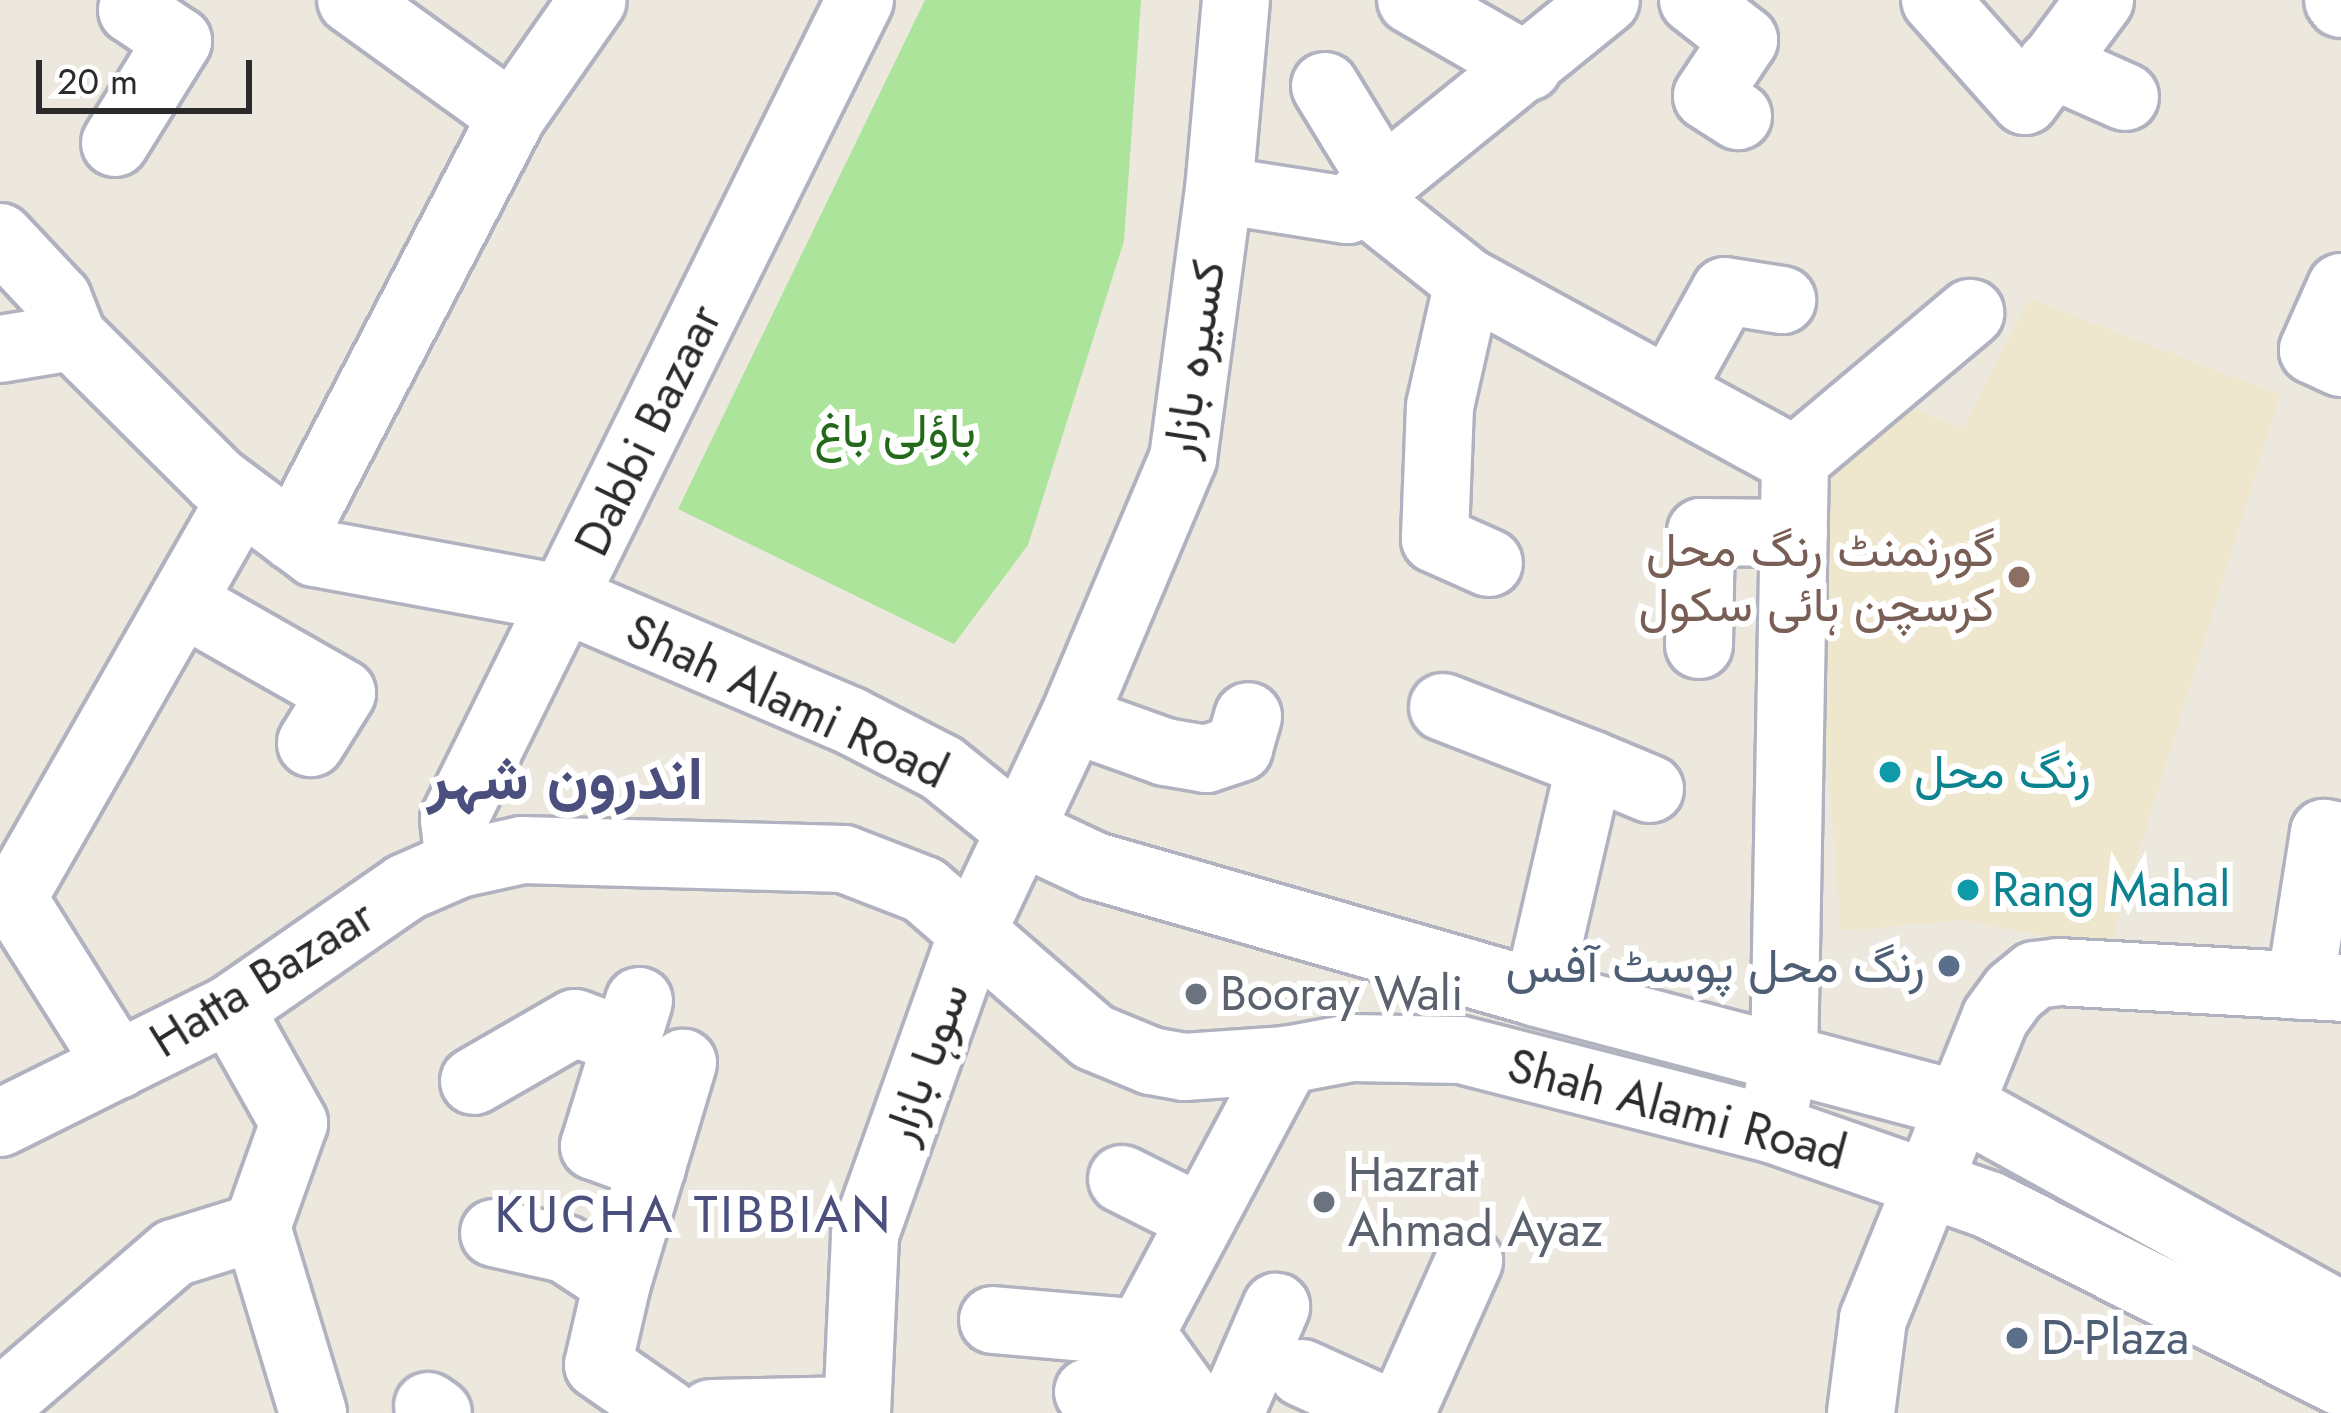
<!DOCTYPE html>
<html>
<head>
<meta charset="utf-8">
<style>
	body { margin:0 }
	#map { position:relative; width:2341px; height:1413px; overflow:hidden; background:#ede8de; font-family:Jost,Vazirmatn,sans-serif }
	div>[style] { position:absolute }
	.education>* { inset:0; background:#efe7cd }
	.green>* { inset:0; background:#abe49a }
	.roads { filter:drop-shadow(3px 0 #b1b2bf) drop-shadow(-3px 0 #b1b2bf) drop-shadow(0 3px #b1b2bf) drop-shadow(0 -3px #b1b2bf) }
	.minor>* { height:66px; margin:-33px; padding:0 33px; transform-origin:33px; border-radius:33px; background:#fff }
	.dots>* { width:33px; height:33px; translate:-50% -50%; box-sizing:border-box; border:6px solid #fff; border-radius:50% }
	span { translate:-50% -50%; white-space:nowrap; text-align:center; line-height:1.15; -webkit-text-stroke:12px #fff; paint-order:stroke }
	.street-label { font-size:48px; color:#2b2b2b }
	.park-label { font-size:48px; color:#226a1a }
	.education-label { font-size:48px; color:#785e54 }
	.right { translate:-100% -50%; text-align:right }
	.culture-label { font-size:48px; color:#0d838f }
	.left { translate:0 -50%; text-align:left }
	.service-label { font-size:48px; color:#4e5e75 }
	.worship-label { font-size:48px; color:#5b616d }
	.neighbourhood-label { font-size:51px; color:#4b4f7d; letter-spacing:3px }
	.district-label { font-size:60px; color:#4b4f7d; font-weight:700 }
	.scale { position:absolute; left:36px; top:60px; width:216px; height:54px; box-sizing:border-box; border:6px solid #2b2b2b; border-top:0; padding-left:15px; font-size:36px; line-height:42px; white-space:nowrap; color:#2b2b2b; -webkit-text-stroke:9px #fff; paint-order:stroke }
</style>
</head>
<body>
<div id="map">
	<div class="education">
		<div style="clip-path:polygon(2030px 299px,2280px 395px,2109px 949px,1963px 920px,1841px 931px,1806px 477px,1899px 404px,1962px 428px)"></div>
	</div>
	<div class="green">
		<div style="clip-path:polygon(925px 0,1141px 0,1124px 241px,1028px 545px,954px 644px,678px 509px)"></div>
	</div>
	<div class="roads">
		<div class="minor">
			<div style="left:351px;top:0;width:198px;rotate:35.8deg"></div>
			<div style="left:1411px;top:0;width:135px;rotate:29.8deg"></div>
			<div style="left:1693px;top:0;width:65px;rotate:38.1deg"></div>
			<div style="left:1744px;top:40px;width:67px;rotate:123.5deg"></div>
			<div style="left:1707px;top:96px;width:37px;rotate:33deg"></div>
			<div style="left:1935px;top:0;width:135px;rotate:48.3deg"></div>
			<div style="left:2025px;top:101px;width:126px;rotate:-53.4deg"></div>
			<div style="left:2338px;top:0;width:5px;rotate:53deg"></div>
			<div style="left:2051px;top:64px;width:81px;rotate:24deg"></div>
			<div style="left:1325px;top:86px;width:111px;rotate:58.6deg"></div>
			<div style="left:115px;top:143px;width:120px;rotate:-58.3deg"></div>
			<div style="left:178px;top:41px;width:55px;rotate:-146deg"></div>
			<div style="left:132px;top:10px;width:12px;rotate:-55deg"></div>
			<div style="left:1219px;top:190px;width:130px;rotate:8.9deg"></div>
			<div style="left:1347px;top:210px;width:333px;rotate:-39deg"></div>
			<div style="left:1361px;top:197px;width:137px;rotate:38.5deg"></div>
			<div style="left:1468px;top:282px;width:372px;rotate:28.6deg"></div>
			<div style="left:1795px;top:460px;width:599px;rotate:91.05deg"></div>
			<div style="left:1784px;top:1059px;width:41px;rotate:99.9deg"></div>
			<div style="left:0;top:237px;width:85px;rotate:46.9deg"></div>
			<div style="left:58px;top:299px;width:41px;rotate:68.5deg"></div>
			<div style="left:73px;top:337px;width:203px;rotate:44.8deg"></div>
			<div style="left:217px;top:480px;width:122px;rotate:36.7deg"></div>
			<div style="left:315px;top:553px;width:254px;rotate:10.4deg"></div>
			<div style="left:565px;top:599px;width:309px;rotate:23.1deg"></div>
			<div style="left:849px;top:720px;width:105px;rotate:27.3deg"></div>
			<div style="left:942px;top:768px;width:100px;rotate:38.9deg"></div>
			<div style="left:1020px;top:831px;width:83px;rotate:25deg"></div>
			<div style="left:1095px;top:866px;width:460px;rotate:16deg"></div>
			<div style="left:1537px;top:993px;width:438px;rotate:14.8deg"></div>
			<div style="left:1960px;top:1105px;width:435px;rotate:28.9deg"></div>
			<div style="left:1468px;top:282px;width:127px;rotate:102.7deg"></div>
			<div style="left:1440px;top:406px;width:133px;rotate:92.2deg"></div>
			<div style="left:1435px;top:539px;width:59px;rotate:24deg"></div>
			<div style="left:2341px;top:287px;width:69px;rotate:114deg"></div>
			<div style="left:2313px;top:350px;width:31px;rotate:25deg"></div>
			<div style="left:0;top:349px;width:74px;rotate:-9.3deg"></div>
			<div style="left:1670px;top:390px;width:113px;rotate:-60.9deg"></div>
			<div style="left:1725px;top:291px;width:58px;rotate:9deg"></div>
			<div style="left:1795px;top:460px;width:229px;rotate:-40deg"></div>
			<div style="left:293px;top:537px;width:475px;rotate:-62.5deg"></div>
			<div style="left:512px;top:116px;width:141px;rotate:-55.1deg"></div>
			<div style="left:182px;top:602px;width:184px;rotate:29.6deg"></div>
			<div style="left:342px;top:693px;width:59px;rotate:121.8deg"></div>
			<div style="left:1699px;top:645px;width:113px;rotate:-89deg"></div>
			<div style="left:1701px;top:532px;width:93px;rotate:0.6deg"></div>
			<div style="left:1443px;top:707px;width:158px;rotate:21.2deg"></div>
			<div style="left:1590px;top:764px;width:235px;rotate:103deg"></div>
			<div style="left:1073px;top:719px;width:98px;rotate:19.7deg"></div>
			<div style="left:1165px;top:752px;width:42px;rotate:9.7deg"></div>
			<div style="left:1206px;top:759px;width:35px;rotate:-18deg"></div>
			<div style="left:1239px;top:748px;width:33px;rotate:-74deg"></div>
			<div style="left:1590px;top:764px;width:65px;rotate:22.6deg"></div>
			<div style="left:459px;top:864px;width:45px;rotate:-96.3deg"></div>
			<div style="left:454px;top:819px;width:914px;rotate:-63.63deg"></div>
			<div style="left:2300px;top:986px;width:155px;rotate:-81.1deg"></div>
			<div style="left:2324px;top:833px;width:17px;rotate:10deg"></div>
			<div style="left:639px;top:1001px;width:152px;rotate:107.2deg"></div>
			<div style="left:594px;top:1146px;width:62px;rotate:19.9deg"></div>
			<div style="left:230px;top:1009px;width:131px;rotate:60.7deg"></div>
			<div style="left:294px;top:1123px;width:110px;rotate:109.6deg"></div>
			<div style="left:257px;top:1227px;width:194px;rotate:73.2deg"></div>
			<div style="left:118px;top:1065px;width:197px;rotate:-122.2deg"></div>
			<div style="left:13px;top:898px;width:460px;rotate:-60.3deg"></div>
			<div style="left:474px;top:1081px;width:116px;rotate:-29.9deg"></div>
			<div style="left:575px;top:1023px;width:54px;rotate:20.4deg"></div>
			<div style="left:0;top:1123px;width:257px;rotate:-26.4deg"></div>
			<div style="left:230px;top:1009px;width:214px;rotate:-34.7deg"></div>
			<div style="left:406px;top:887px;width:58px;rotate:-23.5deg"></div>
			<div style="left:459px;top:864px;width:65px;rotate:-12.5deg"></div>
			<div style="left:522px;top:850px;width:322px;rotate:1.6deg"></div>
			<div style="left:844px;top:859px;width:86px;rotate:21.2deg"></div>
			<div style="left:924px;top:890px;width:224px;rotate:41deg"></div>
			<div style="left:1093px;top:1037px;width:63px;rotate:22.5deg"></div>
			<div style="left:1151px;top:1061px;width:34px;rotate:10deg"></div>
			<div style="left:1184px;top:1067px;width:103px;rotate:-3.9deg"></div>
			<div style="left:1287px;top:1060px;width:65px;rotate:-10.6deg"></div>
			<div style="left:1351px;top:1048px;width:110px;rotate:1deg"></div>
			<div style="left:1461px;top:1050px;width:320px;rotate:14.3deg"></div>
			<div style="left:1771px;top:1129px;width:231px;rotate:19.2deg"></div>
			<div style="left:1989px;top:1205px;width:394px;rotate:26.7deg"></div>
			<div style="left:1122px;top:1179px;width:89px;rotate:26.6deg"></div>
			<div style="left:494px;top:1233px;width:73px;rotate:12.7deg"></div>
			<div style="left:565px;top:1249px;width:62px;rotate:33.2deg"></div>
			<div style="left:617px;top:1283px;width:84px;rotate:103deg"></div>
			<div style="left:598px;top:1365px;width:84px;rotate:34.8deg"></div>
			<div style="left:617px;top:1283px;width:230px;rotate:-73.3deg"></div>
			<div style="left:993px;top:1320px;width:149px;rotate:5deg"></div>
			<div style="left:1302px;top:1373px;width:97px;rotate:24.4deg"></div>
			<div style="left:1088px;top:1392px;width:89px;rotate:-5.1deg"></div>
			<div style="left:0;top:1403px;width:230px;rotate:-40.8deg"></div>
			<div style="left:174px;top:1253px;width:87px;rotate:-17.4deg"></div>
			<div style="left:428px;top:1406px;width:12px;rotate:35deg"></div>
			<div style="left:711px;top:1413px;width:146px;rotate:-1.2deg"></div>
			<div style="left:857px;top:1413px;width:179px;rotate:-87.4deg"></div>
			<div style="left:865px;top:1234px;width:325px;rotate:-70.4deg"></div>
			<div style="left:974px;top:928px;width:231px;rotate:-64.7deg"></div>
			<div style="left:1073px;top:719px;width:282px;rotate:-67.1deg"></div>
			<div style="left:1183px;top:459px;width:271px;rotate:-82.4deg"></div>
			<div style="left:1219px;top:190px;width:191px;rotate:-84.9deg"></div>
			<div style="left:1199px;top:1413px;width:99px;rotate:-125.9deg"></div>
			<div style="left:1141px;top:1333px;width:310px;rotate:-61.9deg"></div>
			<div style="left:1230px;top:1413px;width:116px;rotate:-66.5deg"></div>
			<div style="left:1401px;top:1413px;width:167px;rotate:-65.9deg"></div>
			<div style="left:1861px;top:1413px;width:95px;rotate:-82.7deg"></div>
			<div style="left:1873px;top:1319px;width:325px;rotate:-67.9deg"></div>
			<div style="left:1995px;top:1018px;width:32px;rotate:-54deg"></div>
			<div style="left:2014px;top:992px;width:27px;rotate:-39deg"></div>
			<div style="left:2035px;top:975px;width:23px;rotate:-7deg"></div>
			<div style="left:2058px;top:972px;width:283px;rotate:3.2deg"></div>
		</div>
	</div>
	<div class="dots">
		<div style="left:2019px;top:577px;background:#8d6e63"></div>
		<div style="left:1890px;top:772px;background:#0f9aa8"></div>
		<div style="left:1968px;top:890px;background:#0f9aa8"></div>
		<div style="left:1949px;top:966px;background:#5c6f8a"></div>
		<div style="left:1196px;top:994px;background:#6b7280"></div>
		<div style="left:1324px;top:1202px;background:#6b7280"></div>
		<div style="left:2017px;top:1338px;background:#5c6f8a"></div>
	</div>
	<div class="street-label">
		<span style="left:1193px;top:359px;rotate:-81deg">کسیرہ بازار</span>
		<span style="left:648px;top:430px;rotate:-64deg">Dabbi Bazaar</span>
		<span style="left:787px;top:701px;rotate:25deg">Shah Alami Road</span>
		<span style="left:262px;top:978px;rotate:-32deg">Hatta Bazaar</span>
		<span style="left:925px;top:1063px;rotate:-70deg">سوہا بازار</span>
		<span style="left:1677px;top:1109px;rotate:15deg">Shah Alami Road</span>
	</div>
	<div class="park-label">
		<span style="left:895px;top:431px">باؤلی باغ</span>
	</div>
	<div class="education-label">
		<span class="right" style="left:1995px;top:577px">گورنمنٹ رنگ محل<br>کرسچن ہائی سکول</span>
	</div>
	<div class="culture-label">
		<span class="left" style="left:1914px;top:772px">رنگ محل</span>
		<span class="left" style="left:1992px;top:890px">Rang Mahal</span>
	</div>
	<div class="service-label">
		<span class="right" style="left:1925px;top:966px">رنگ محل پوسٹ آفس</span>
		<span class="left" style="left:2041px;top:1338px">D-Plaza</span>
	</div>
	<div class="worship-label">
		<span class="left" style="left:1220px;top:994px">Booray Wali</span>
		<span class="left" style="left:1348px;top:1202px">Hazrat<br>Ahmad Ayaz</span>
	</div>
	<div class="neighbourhood-label">
		<span style="left:694px;top:1214px">KUCHA TIBBIAN</span>
	</div>
	<div class="district-label">
		<span style="left:565px;top:778px">اندرون شہر</span>
	</div>
	<div class="scale">20 m</div>
</div>
</body>
</html>
